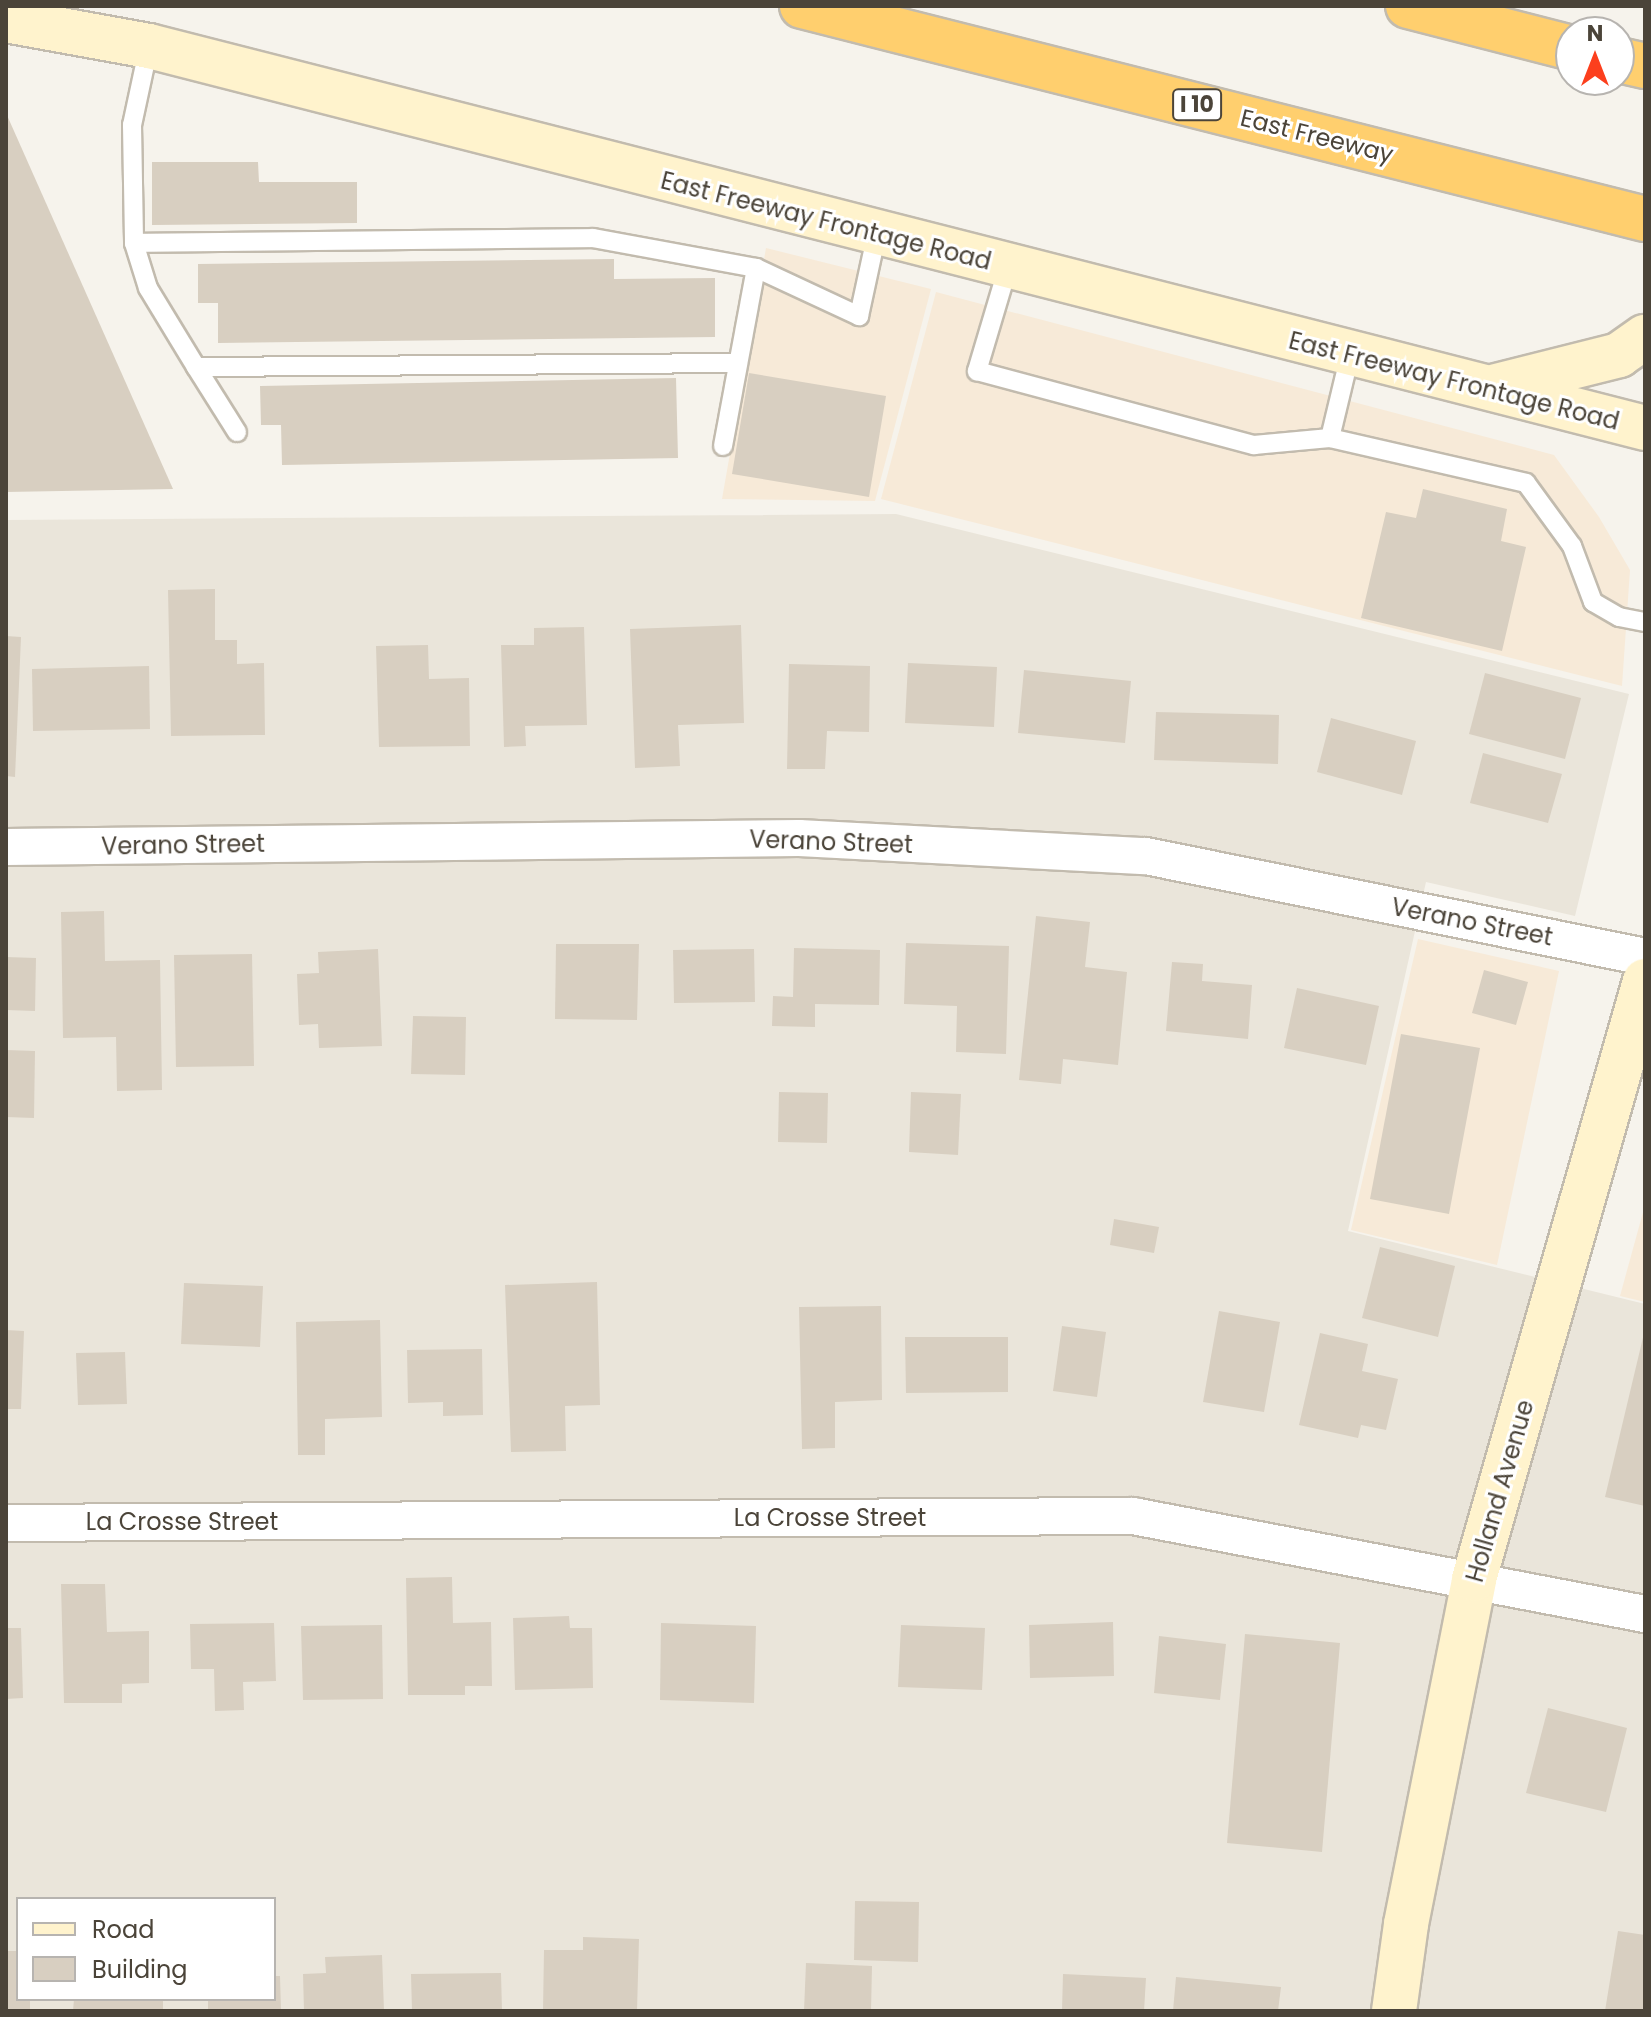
<!DOCTYPE html>
<html>
<head>
<meta charset="utf-8">
<style>
	body { margin:0 }
	#map { position:relative; width:1651px; height:2017px; overflow:hidden; background:#f6f3ec; font-family:Poppins,sans-serif }
	div>[style] { position:absolute }
	.residential>* { inset:0; background:#eae5da }
	.commercial>* { inset:0; background:#f7ead8 }
	.building>* { inset:0; background:#d8cfc1 }
	.roads { filter:drop-shadow(2px 0 #c2bbae) drop-shadow(-2px 0 #c2bbae) drop-shadow(0 2px #c2bbae) drop-shadow(0 -2px #c2bbae) }
	.service>* { height:18px; margin:-9px; padding:0 9px; transform-origin:9px; border-radius:9px; background:#fff }
	.minor>* { height:36px; margin:-18px; padding:0 18px; transform-origin:18px; border-radius:18px; background:#fff }
	.secondary>* { height:44px; margin:-22px; padding:0 22px; transform-origin:22px; border-radius:22px; background:#fff3cd }
	.motorway>* { height:44px; margin:-22px; padding:0 22px; transform-origin:22px; border-radius:22px; background:#ffcf6e }
	span { translate:-50% -50%; white-space:nowrap; text-align:center; line-height:1.15; -webkit-text-stroke:6px #fff; paint-order:stroke }
	.shield-label span { padding:2px 6px; background:#fff; border:2px solid; border-radius:6px; -webkit-text-stroke-width:0 }
	.shield-label { font-size:22px; color:#4b4439; font-weight:700 }
	.street-label { font-size:24px; color:#4b4439 }
	.frame { position:absolute; inset:0; border:8px solid #4b4439; pointer-events:none }
	.legend { position:absolute; left:16px; top:1897px; width:260px; height:104px; box-sizing:border-box; background:#fff; border:2px solid #b7b4b0; margin:0; padding:10px 14px; list-style:none; font-size:24px; color:#4b4439 }
	.legend li { display:flex; align-items:center; gap:16px; height:40px }
	.legend b { width:40px; border:2px solid #b7b4b0 }
	.north { position:absolute; left:1555px; top:16px; width:80px; height:80px; box-sizing:border-box; background:#fff; border:2px solid #b7b4b0; border-radius:50%; rotate:0deg; font-size:22px; font-weight:700; line-height:32px; text-align:center; color:#4b4439 }
	.north::after { content:''; display:block; margin:auto; width:28px; height:36px; background:#fc3f1d; clip-path:polygon(50% 0,100% 100%,50% 72%,0 100%) }
</style>
</head>
<body>
<div id="map">
	<div class="residential">
		<div style="clip-path:polygon(evenodd,896px 514px,1629px 694px,1575px 916px,1426px 882px,1348px 1231px,1645px 1304px,1645px 2011px,6px 2011px,6px 520px,896px 514px,18px 1899px,274px 1899px,274px 1999px,18px 1999px,18px 1899px)"></div>
	</div>
	<div class="commercial">
		<div style="clip-path:polygon(766px 248px,931px 289px,875px 501px,722px 499px)"></div>
		<div style="clip-path:polygon(936px 292px,1554px 455px,1599px 517px,1630px 570px,1622px 686px,881px 499px)"></div>
		<div style="clip-path:polygon(1418px 939px,1559px 971px,1497px 1265px,1351px 1230px)"></div>
		<div style="clip-path:polygon(1645px 1205px,1645px 1302px,1620px 1296px)"></div>
	</div>
	<div class="building">
		<div style="clip-path:polygon(6px 113px,173px 489px,6px 492px)"></div>
		<div style="clip-path:polygon(152px 162px,258px 162px,259px 182px,357px 182px,357px 223px,152px 225px)"></div>
		<div style="clip-path:polygon(614px 259px,614px 279px,715px 278px,715px 337px,218px 343px,218px 303px,198px 303px,198px 264px)"></div>
		<div style="clip-path:polygon(749px 373px,886px 396px,869px 497px,732px 474px)"></div>
		<div style="clip-path:polygon(676px 378px,678px 458px,282px 465px,281px 425px,261px 425px,260px 386px)"></div>
		<div style="clip-path:polygon(1423px 489px,1507px 509px,1501px 541px,1526px 547px,1502px 651px,1361px 618px,1386px 512px,1416px 518px)"></div>
		<div style="clip-path:polygon(215px 589px,215px 640px,237px 640px,237px 664px,264px 663px,265px 735px,171px 736px,168px 590px)"></div>
		<div style="clip-path:polygon(741px 625px,744px 723px,678px 725px,680px 766px,635px 768px,630px 629px)"></div>
		<div style="clip-path:polygon(584px 627px,587px 725px,525px 726px,526px 746px,504px 747px,501px 645px,534px 645px,534px 628px)"></div>
		<div style="clip-path:polygon(6px 636px,21px 637px,15px 777px,6px 776px)"></div>
		<div style="clip-path:polygon(428px 645px,429px 679px,469px 678px,470px 746px,379px 747px,376px 646px)"></div>
		<div style="clip-path:polygon(908px 663px,997px 667px,994px 727px,905px 723px)"></div>
		<div style="clip-path:polygon(789px 664px,870px 666px,869px 732px,827px 731px,825px 769px,787px 769px)"></div>
		<div style="clip-path:polygon(149px 666px,150px 729px,33px 731px,32px 669px)"></div>
		<div style="clip-path:polygon(1024px 670px,1131px 681px,1125px 743px,1018px 733px)"></div>
		<div style="clip-path:polygon(1485px 673px,1581px 698px,1565px 759px,1469px 734px)"></div>
		<div style="clip-path:polygon(1156px 712px,1279px 715px,1278px 764px,1154px 760px)"></div>
		<div style="clip-path:polygon(1331px 718px,1416px 741px,1402px 795px,1317px 772px)"></div>
		<div style="clip-path:polygon(1483px 753px,1562px 774px,1548px 823px,1470px 803px)"></div>
		<div style="clip-path:polygon(104px 911px,105px 961px,160px 960px,162px 1090px,117px 1091px,116px 1037px,63px 1038px,61px 912px)"></div>
		<div style="clip-path:polygon(1036px 916px,1090px 922px,1085px 967px,1127px 972px,1118px 1065px,1063px 1059px,1061px 1084px,1019px 1080px)"></div>
		<div style="clip-path:polygon(906px 943px,1009px 946px,1006px 1054px,956px 1052px,957px 1006px,904px 1004px)"></div>
		<div style="clip-path:polygon(556px 944px,639px 944px,637px 1020px,555px 1019px)"></div>
		<div style="clip-path:polygon(794px 948px,880px 950px,879px 1005px,815px 1004px,815px 1027px,772px 1026px,773px 996px,793px 997px)"></div>
		<div style="clip-path:polygon(378px 949px,382px 1046px,319px 1048px,318px 1024px,299px 1025px,297px 974px,319px 973px,318px 952px)"></div>
		<div style="clip-path:polygon(754px 949px,755px 1002px,674px 1003px,673px 950px)"></div>
		<div style="clip-path:polygon(252px 954px,254px 1066px,176px 1067px,174px 955px)"></div>
		<div style="clip-path:polygon(6px 957px,36px 958px,35px 1011px,6px 1010px)"></div>
		<div style="clip-path:polygon(1172px 962px,1203px 964px,1202px 981px,1252px 985px,1248px 1039px,1166px 1031px)"></div>
		<div style="clip-path:polygon(1484px 970px,1528px 982px,1516px 1025px,1472px 1013px)"></div>
		<div style="clip-path:polygon(1297px 988px,1379px 1006px,1366px 1065px,1284px 1048px)"></div>
		<div style="clip-path:polygon(413px 1016px,466px 1017px,465px 1075px,411px 1074px)"></div>
		<div style="clip-path:polygon(1401px 1034px,1480px 1048px,1449px 1214px,1370px 1199px)"></div>
		<div style="clip-path:polygon(6px 1050px,35px 1051px,34px 1118px,6px 1117px)"></div>
		<div style="clip-path:polygon(779px 1092px,828px 1093px,827px 1143px,778px 1142px)"></div>
		<div style="clip-path:polygon(911px 1092px,961px 1094px,958px 1155px,909px 1152px)"></div>
		<div style="clip-path:polygon(1114px 1219px,1159px 1227px,1154px 1253px,1110px 1245px)"></div>
		<div style="clip-path:polygon(1380px 1247px,1455px 1266px,1438px 1337px,1362px 1318px)"></div>
		<div style="clip-path:polygon(597px 1282px,600px 1405px,565px 1406px,566px 1451px,511px 1452px,505px 1285px)"></div>
		<div style="clip-path:polygon(184px 1283px,263px 1286px,260px 1347px,181px 1344px)"></div>
		<div style="clip-path:polygon(881px 1306px,882px 1400px,835px 1402px,835px 1448px,802px 1449px,799px 1307px)"></div>
		<div style="clip-path:polygon(1219px 1311px,1280px 1322px,1264px 1412px,1203px 1402px)"></div>
		<div style="clip-path:polygon(380px 1320px,382px 1417px,325px 1419px,325px 1455px,298px 1455px,296px 1322px)"></div>
		<div style="clip-path:polygon(1062px 1326px,1106px 1332px,1097px 1397px,1053px 1391px)"></div>
		<div style="clip-path:polygon(1645px 1329px,1645px 1506px,1605px 1497px)"></div>
		<div style="clip-path:polygon(6px 1330px,24px 1331px,21px 1409px,6px 1409px)"></div>
		<div style="clip-path:polygon(1320px 1333px,1368px 1344px,1362px 1371px,1398px 1379px,1386px 1430px,1361px 1425px,1358px 1438px,1299px 1425px)"></div>
		<div style="clip-path:polygon(905px 1337px,1008px 1337px,1008px 1392px,906px 1393px)"></div>
		<div style="clip-path:polygon(482px 1349px,483px 1415px,443px 1416px,443px 1402px,408px 1403px,407px 1350px)"></div>
		<div style="clip-path:polygon(125px 1352px,127px 1404px,78px 1405px,76px 1353px)"></div>
		<div style="clip-path:polygon(452px 1577px,453px 1623px,491px 1622px,492px 1686px,465px 1686px,465px 1695px,408px 1695px,406px 1578px)"></div>
		<div style="clip-path:polygon(61px 1584px,105px 1584px,107px 1632px,149px 1631px,149px 1683px,122px 1684px,122px 1703px,64px 1703px)"></div>
		<div style="clip-path:polygon(569px 1616px,570px 1628px,592px 1628px,593px 1688px,515px 1690px,513px 1618px)"></div>
		<div style="clip-path:polygon(1113px 1622px,1114px 1676px,1030px 1678px,1029px 1625px)"></div>
		<div style="clip-path:polygon(274px 1623px,276px 1681px,243px 1682px,244px 1710px,215px 1711px,214px 1669px,191px 1669px,190px 1624px)"></div>
		<div style="clip-path:polygon(661px 1623px,756px 1626px,754px 1703px,660px 1700px)"></div>
		<div style="clip-path:polygon(382px 1625px,383px 1699px,303px 1700px,301px 1626px)"></div>
		<div style="clip-path:polygon(901px 1625px,985px 1628px,982px 1690px,898px 1687px)"></div>
		<div style="clip-path:polygon(6px 1628px,21px 1628px,23px 1698px,6px 1699px)"></div>
		<div style="clip-path:polygon(1245px 1634px,1340px 1643px,1322px 1852px,1227px 1843px)"></div>
		<div style="clip-path:polygon(1159px 1636px,1226px 1644px,1220px 1700px,1154px 1693px)"></div>
		<div style="clip-path:polygon(1548px 1708px,1627px 1728px,1606px 1812px,1526px 1793px)"></div>
		<div style="clip-path:polygon(855px 1901px,919px 1902px,918px 1962px,854px 1960px)"></div>
		<div style="clip-path:polygon(1618px 1931px,1645px 1935px,1645px 2011px,1605px 2011px)"></div>
		<div style="clip-path:polygon(583px 1937px,639px 1939px,637px 2011px,543px 2011px,544px 1950px,583px 1950px)"></div>
		<div style="clip-path:polygon(6px 1951px,18px 1951px,18px 1999px,30px 1999px,30px 2011px,6px 2011px)"></div>
		<div style="clip-path:polygon(382px 1955px,384px 2011px,304px 2011px,303px 1974px,326px 1973px,325px 1957px)"></div>
		<div style="clip-path:polygon(806px 1963px,872px 1966px,871px 2011px,804px 2011px)"></div>
		<div style="clip-path:polygon(501px 1973px,502px 2011px,412px 2011px,411px 1974px)"></div>
		<div style="clip-path:polygon(1063px 1974px,1146px 1978px,1144px 2011px,1062px 2011px)"></div>
		<div style="clip-path:polygon(274px 1976px,280px 1976px,281px 2011px,208px 2011px,208px 1999px,274px 1999px)"></div>
		<div style="clip-path:polygon(1176px 1977px,1281px 1987px,1278px 2011px,1173px 2011px)"></div>
		<div style="clip-path:polygon(74px 1999px,163px 1999px,163px 2011px,73px 2011px)"></div>
	</div>
	<div class="roads">
		<div class="service">
			<div style="left:149px;top:46px;width:81px;rotate:102.1deg"></div>
			<div style="left:132px;top:125px;width:118px;rotate:89deg"></div>
			<div style="left:134px;top:243px;width:47px;rotate:72.7deg"></div>
			<div style="left:148px;top:288px;width:92px;rotate:58.7deg"></div>
			<div style="left:196px;top:367px;width:541px;rotate:-0.42deg"></div>
			<div style="left:134px;top:243px;width:459px;rotate:-0.6deg"></div>
			<div style="left:593px;top:238px;width:166px;rotate:10.4deg"></div>
			<div style="left:756px;top:268px;width:114px;rotate:25deg"></div>
			<div style="left:859px;top:316px;width:85px;rotate:-77.8deg"></div>
			<div style="left:1008px;top:267px;width:109px;rotate:106.6deg"></div>
			<div style="left:977px;top:371px;width:287px;rotate:15deg"></div>
			<div style="left:1254px;top:445px;width:76px;rotate:-5.3deg"></div>
			<div style="left:1330px;top:438px;width:201px;rotate:12.9deg"></div>
			<div style="left:1526px;top:483px;width:78px;rotate:53.9deg"></div>
			<div style="left:1572px;top:546px;width:60px;rotate:69.4deg"></div>
			<div style="left:1593px;top:602px;width:30px;rotate:30deg"></div>
			<div style="left:1619px;top:617px;width:26px;rotate:11deg"></div>
			<div style="left:196px;top:367px;width:77px;rotate:57.8deg"></div>
			<div style="left:1330px;top:438px;width:85px;rotate:-76.5deg"></div>
			<div style="left:723px;top:446px;width:181px;rotate:-79.5deg"></div>
		</div>
		<div class="minor">
			<div style="left:6px;top:847px;width:793px;rotate:-0.65deg"></div>
			<div style="left:799px;top:838px;width:347px;rotate:3deg"></div>
			<div style="left:1146px;top:856px;width:509px;rotate:11.44deg"></div>
			<div style="left:6px;top:1523px;width:1127px;rotate:-0.36deg"></div>
			<div style="left:1133px;top:1516px;width:521px;rotate:10.84deg"></div>
		</div>
		<div class="secondary">
			<div style="left:6px;top:20px;width:145px;rotate:10.3deg"></div>
			<div style="left:149px;top:46px;width:1544px;rotate:14.32deg"></div>
			<div style="left:1496px;top:386px;width:127px;rotate:-14.1deg"></div>
			<div style="left:1619px;top:355px;width:32px;rotate:-35deg"></div>
			<div style="left:1394px;top:2011px;width:88px;rotate:-82.1deg"></div>
			<div style="left:1406px;top:1924px;width:352px;rotate:-78.8deg"></div>
			<div style="left:1474px;top:1579px;width:622px;rotate:-74.04deg"></div>
		</div>
		<div class="motorway">
			<div style="left:802px;top:6px;width:869px;rotate:14.18deg"></div>
			<div style="left:1408px;top:6px;width:168px;rotate:14.4deg"></div>
			<div style="left:1619px;top:60px;width:27px;rotate:13deg"></div>
		</div>
	</div>
	<div class="shield-label">
		<span style="left:1197px;top:105px">I 10</span>
	</div>
	<div class="street-label">
		<span style="left:1317px;top:136px;rotate:14deg">East Freeway</span>
		<span style="left:826px;top:221px;rotate:14deg">East Freeway Frontage Road</span>
		<span style="left:1454px;top:381px;rotate:14deg">East Freeway Frontage Road</span>
		<span style="left:831px;top:842px;rotate:2deg">Verano Street</span>
		<span style="left:183px;top:845px;rotate:-1deg">Verano Street</span>
		<span style="left:1472px;top:922px;rotate:11deg">Verano Street</span>
		<span style="left:1500px;top:1491px;rotate:-74deg">Holland Avenue</span>
		<span style="left:830px;top:1518px">La Crosse Street</span>
		<span style="left:182px;top:1522px">La Crosse Street</span>
	</div>
	<div class="frame"></div>
	<ul class="legend">
	<li><b style="height:10px;background:#fff3cd"></b>Road</li>
	<li><b style="height:22px;background:#d8cfc1"></b>Building</li>
	</ul>
	<div class="north">N</div>
</div>
</body>
</html>
